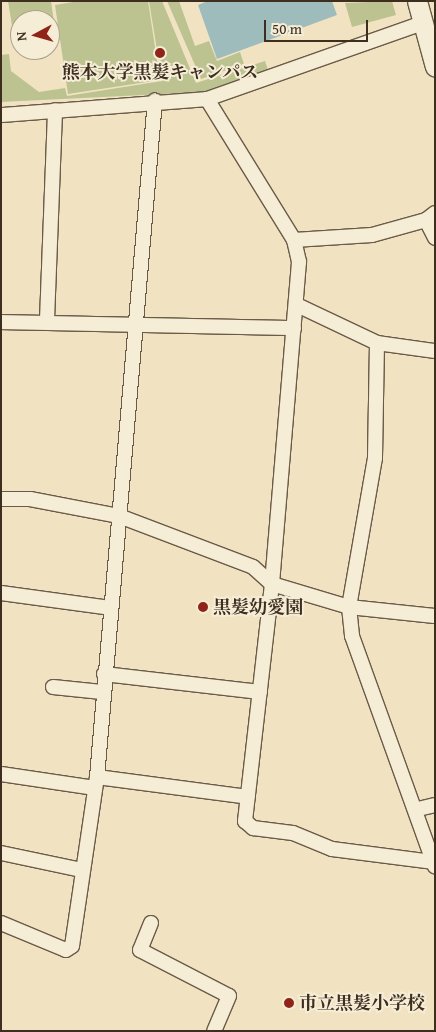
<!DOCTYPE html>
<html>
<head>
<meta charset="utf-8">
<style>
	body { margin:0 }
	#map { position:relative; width:436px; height:1032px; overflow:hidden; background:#f1e3c1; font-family:"Gentium Book Plus","Noto Serif JP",serif }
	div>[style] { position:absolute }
	.green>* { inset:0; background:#bcc391 }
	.water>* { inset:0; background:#9fbcbd }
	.roads { filter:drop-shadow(1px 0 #6a5b48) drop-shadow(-1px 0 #6a5b48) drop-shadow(0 1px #6a5b48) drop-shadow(0 -1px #6a5b48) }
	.minor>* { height:14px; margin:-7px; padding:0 7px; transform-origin:7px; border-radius:7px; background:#f6edd7 }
	.secondary>* { height:19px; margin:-9.5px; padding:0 9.5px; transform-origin:9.5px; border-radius:9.5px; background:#f6edd7 }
	.dots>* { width:14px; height:14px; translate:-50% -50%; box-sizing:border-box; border:2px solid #f6edd7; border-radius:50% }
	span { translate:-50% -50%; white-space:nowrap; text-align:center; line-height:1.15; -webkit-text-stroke:4px #f6edd7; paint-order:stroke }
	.poi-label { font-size:18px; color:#3d2e20; font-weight:700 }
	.left { translate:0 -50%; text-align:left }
	.frame { position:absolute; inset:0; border:2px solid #3d2e20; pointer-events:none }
	.north { position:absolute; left:10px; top:10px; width:50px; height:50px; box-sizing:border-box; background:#f6edd7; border:1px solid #aca18e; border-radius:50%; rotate:264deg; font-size:14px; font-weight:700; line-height:20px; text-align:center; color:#3d2e20 }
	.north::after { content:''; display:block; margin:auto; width:18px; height:22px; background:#8f2418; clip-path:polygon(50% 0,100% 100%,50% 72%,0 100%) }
	.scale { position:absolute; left:264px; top:20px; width:104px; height:22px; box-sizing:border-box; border:2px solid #3d2e20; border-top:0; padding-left:6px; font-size:15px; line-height:18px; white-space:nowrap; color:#3d2e20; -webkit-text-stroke:4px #f6edd7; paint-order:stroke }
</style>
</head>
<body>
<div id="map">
	<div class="green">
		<div style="clip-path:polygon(8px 1px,51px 1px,55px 30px,50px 31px,50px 20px,20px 20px,20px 37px,14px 38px)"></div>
		<div style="clip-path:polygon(79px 1px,148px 1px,160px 80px,68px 94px,55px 5px)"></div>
		<div style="clip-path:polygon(149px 1px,162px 1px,196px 83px,265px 61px,268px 70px,205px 92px,1px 102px,1px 55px,9px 54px,11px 71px,39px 92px,65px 88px,67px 96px,162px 81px)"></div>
		<div style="clip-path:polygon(167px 1px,179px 1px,195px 46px,209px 41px,217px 61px,240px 52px,244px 64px,201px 79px)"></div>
		<div style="clip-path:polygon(392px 1px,396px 15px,352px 27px,345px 3px)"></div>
	</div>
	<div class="water">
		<div style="clip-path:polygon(208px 1px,332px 1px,337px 15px,217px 59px,198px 5px)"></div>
	</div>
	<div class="roads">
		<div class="minor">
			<div style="left:207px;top:99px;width:166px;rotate:58.3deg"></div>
			<div style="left:294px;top:240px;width:23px;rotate:77deg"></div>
			<div style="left:299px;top:262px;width:323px;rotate:94.8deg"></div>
			<div style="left:272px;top:584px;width:239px;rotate:96.5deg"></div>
			<div style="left:245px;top:821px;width:11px;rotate:41deg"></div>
			<div style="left:253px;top:828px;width:40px;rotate:7.1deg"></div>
			<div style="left:293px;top:833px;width:42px;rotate:22.3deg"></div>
			<div style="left:332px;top:849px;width:103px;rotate:7.3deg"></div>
			<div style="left:1px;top:115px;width:207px;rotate:-4.4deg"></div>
			<div style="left:207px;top:99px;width:229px;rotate:-19.4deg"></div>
			<div style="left:426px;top:220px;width:20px;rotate:63deg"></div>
			<div style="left:294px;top:240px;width:78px;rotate:-3.7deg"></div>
			<div style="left:372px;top:235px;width:56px;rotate:-15.5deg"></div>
			<div style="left:426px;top:220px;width:11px;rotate:-38deg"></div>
			<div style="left:297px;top:305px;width:89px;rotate:25.4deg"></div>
			<div style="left:377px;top:343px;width:59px;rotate:7.9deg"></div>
			<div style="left:47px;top:320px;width:210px;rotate:-87.8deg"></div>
			<div style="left:1px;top:322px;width:293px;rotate:1.2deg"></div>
			<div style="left:377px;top:343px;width:115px;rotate:91deg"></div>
			<div style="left:375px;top:458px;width:151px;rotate:99.9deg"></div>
			<div style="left:349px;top:607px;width:29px;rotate:84deg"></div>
			<div style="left:352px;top:636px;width:245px;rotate:70.2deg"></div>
			<div style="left:1px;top:499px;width:29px"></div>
			<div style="left:30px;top:499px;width:91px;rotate:10.8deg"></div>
			<div style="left:119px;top:516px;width:143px;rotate:20.8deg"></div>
			<div style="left:253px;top:567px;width:25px;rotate:42deg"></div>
			<div style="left:272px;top:584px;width:80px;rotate:16.6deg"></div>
			<div style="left:349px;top:607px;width:86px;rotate:6deg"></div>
			<div style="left:1px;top:593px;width:110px;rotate:7.8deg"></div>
			<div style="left:104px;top:674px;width:157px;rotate:6.6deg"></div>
			<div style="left:53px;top:687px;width:49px;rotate:5.8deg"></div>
			<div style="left:1px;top:774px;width:95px;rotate:8.5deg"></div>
			<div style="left:97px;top:777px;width:152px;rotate:7.5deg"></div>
			<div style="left:418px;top:809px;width:17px;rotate:-13deg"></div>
			<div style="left:1px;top:853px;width:83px;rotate:11.9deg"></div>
			<div style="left:1px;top:923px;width:70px;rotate:22.6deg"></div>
			<div style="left:66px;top:950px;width:7px;rotate:-34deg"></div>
			<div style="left:72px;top:946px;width:171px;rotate:-81.6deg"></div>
			<div style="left:97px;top:777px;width:679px;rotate:-85.1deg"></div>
			<div style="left:151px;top:923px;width:29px;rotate:112deg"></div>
			<div style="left:140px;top:950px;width:100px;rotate:27.3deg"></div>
			<div style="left:229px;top:996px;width:38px;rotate:113deg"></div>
		</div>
		<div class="secondary">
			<div style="left:417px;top:1px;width:68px;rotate:74.7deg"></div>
		</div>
	</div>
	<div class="dots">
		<div style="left:160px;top:53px;background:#8f2418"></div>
		<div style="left:203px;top:607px;background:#8f2418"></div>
		<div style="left:289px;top:1003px;background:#8f2418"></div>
	</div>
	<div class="poi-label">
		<span style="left:160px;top:72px">熊本大学黒髪キャンパス</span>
		<span class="left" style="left:213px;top:607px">黒髪幼愛園</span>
		<span class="left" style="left:299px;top:1003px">市立黒髪小学校</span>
	</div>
	<div class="frame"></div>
	<div class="north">N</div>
	<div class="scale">50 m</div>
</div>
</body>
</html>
